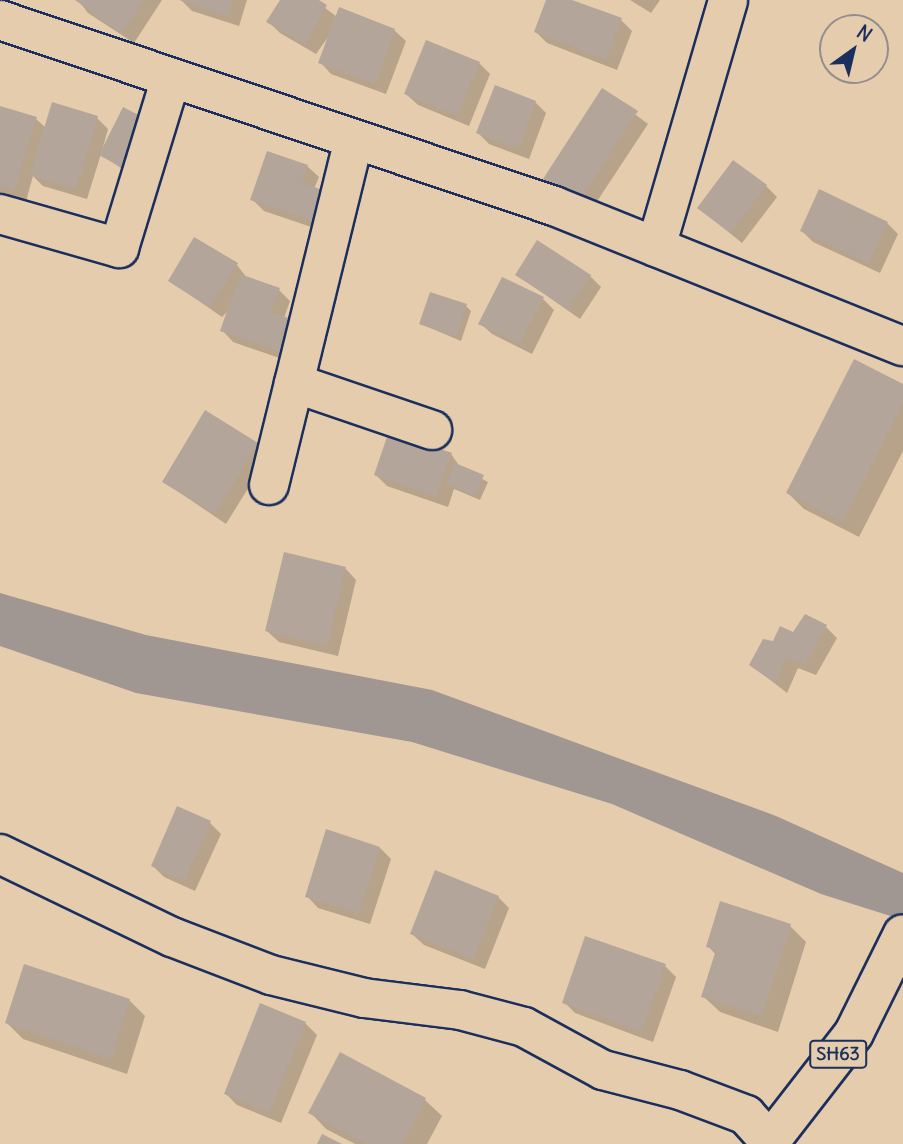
<!DOCTYPE html>
<html>
<head>
<meta charset="utf-8">
<style>
	body { margin:0 }
	#map { position:relative; width:903px; height:1144px; overflow:hidden; background:#e5ccad; font-family:Delius,sans-serif }
	div>[style] { position:absolute }
	.water>* { inset:0; background:#a09692 }
	.shadow>* { inset:0; background:#0003 }
	.building>* { inset:0; background:#b3a599 }
	.roads { filter:drop-shadow(2px 0 #1b2f5e) drop-shadow(-2px 0 #1b2f5e) drop-shadow(0 2px #1b2f5e) drop-shadow(0 -2px #1b2f5e) }
	.minor>* { height:38px; margin:-19px; padding:0 19px; transform-origin:19px; border-radius:19px; background:#e5ccad }
	.primary>* { height:38px; margin:-19px; padding:0 19px; transform-origin:19px; border-radius:19px; background:#e5ccad }
	span { translate:-50% -50%; white-space:nowrap; text-align:center; line-height:1.15; -webkit-text-stroke:6px #e5ccad; paint-order:stroke }
	.shield-label span { padding:2px 5px; background:#e5ccad; border:2px solid; border-radius:5px; -webkit-text-stroke-width:0 }
	.shield-label { font-size:18px; color:#1b2f5e; font-weight:700 }
	.north { position:absolute; left:819px; top:14px; width:70px; height:70px; box-sizing:border-box; background:#e5ccad; border:2px solid #948d8d; border-radius:50%; rotate:34deg; font-size:19px; font-weight:700; line-height:28px; text-align:center; color:#1b2f5e }
	.north::after { content:''; display:block; margin:auto; width:24px; height:32px; background:#1b2f5e; clip-path:polygon(50% 0,100% 100%,50% 72%,0 100%) }
</style>
</head>
<body>
<div id="map">
	<div class="water">
		<div style="clip-path:polygon(0 593px,146px 635px,432px 690px,776px 816px,903px 873px,903px 920px,821px 894px,612px 804px,412px 742px,136px 693px,0 646px)"></div>
	</div>
	<div class="shadow">
		<div style="clip-path:polygon(78px 0,162px 0,134px 43px,88px 13px)"></div>
		<div style="clip-path:polygon(181px 0,247px 0,239px 26px,192px 11px)"></div>
		<div style="clip-path:polygon(282px 0,315px 0,337px 17px,394px 30px,406px 41px,386px 94px,331px 74px,320px 62px,331px 33px,316px 54px,280px 33px,269px 22px)"></div>
		<div style="clip-path:polygon(548px 0,567px 0,621px 20px,632px 31px,617px 70px,547px 43px,536px 32px)"></div>
		<div style="clip-path:polygon(630px 0,660px 0,651px 13px)"></div>
		<div style="clip-path:polygon(479px 63px,490px 74px,469px 126px,418px 105px,406px 94px)"></div>
		<div style="clip-path:polygon(603px 90px,648px 124px,590px 212px,545px 179px)"></div>
		<div style="clip-path:polygon(535px 102px,546px 113px,529px 159px,489px 144px,478px 133px)"></div>
		<div style="clip-path:polygon(0 108px,36px 119px,46px 128px,97px 118px,108px 129px,103px 147px,138px 180px,101px 154px,87px 199px,43px 186px,33px 176px,26px 201px,0 193px)"></div>
		<div style="clip-path:polygon(307px 166px,319px 177px,314px 189px,332px 234px,264px 211px,252px 199px)"></div>
		<div style="clip-path:polygon(766px 186px,777px 197px,742px 243px,699px 208px)"></div>
		<div style="clip-path:polygon(887px 223px,898px 234px,880px 273px,813px 242px,802px 231px)"></div>
		<div style="clip-path:polygon(237px 265px,247px 278px,279px 290px,290px 301px,284px 318px,297px 364px,233px 342px,222px 330px,230px 309px,222px 317px,170px 281px)"></div>
		<div style="clip-path:polygon(517px 275px,590px 276px,601px 287px,580px 319px)"></div>
		<div style="clip-path:polygon(543px 299px,554px 310px,532px 354px,492px 334px,480px 323px)"></div>
		<div style="clip-path:polygon(466px 306px,471px 311px,461px 341px,421px 324px)"></div>
		<div style="clip-path:polygon(903px 386px,903px 451px,859px 537px,804px 509px,788px 493px)"></div>
		<div style="clip-path:polygon(257px 444px,268px 456px,226px 524px,164px 482px)"></div>
		<div style="clip-path:polygon(451px 454px,461px 468px,488px 482px,480px 500px,454px 489px,448px 507px,387px 486px,376px 475px)"></div>
		<div style="clip-path:polygon(345px 568px,356px 580px,338px 656px,279px 642px,267px 631px)"></div>
		<div style="clip-path:polygon(826px 627px,837px 638px,816px 675px,798px 668px,787px 693px,751px 665px,774px 643px)"></div>
		<div style="clip-path:polygon(210px 823px,221px 834px,195px 891px,164px 877px,153px 866px)"></div>
		<div style="clip-path:polygon(380px 848px,391px 859px,370px 924px,318px 908px,307px 896px)"></div>
		<div style="clip-path:polygon(498px 897px,509px 908px,485px 969px,424px 945px,412px 934px)"></div>
		<div style="clip-path:polygon(790px 926px,806px 942px,778px 1032px,720px 1012px,703px 996px,716px 955px,708px 946px)"></div>
		<div style="clip-path:polygon(665px 966px,676px 977px,653px 1042px,575px 1013px,564px 1002px)"></div>
		<div style="clip-path:polygon(129px 1000px,145px 1016px,127px 1074px,23px 1039px,7px 1023px)"></div>
		<div style="clip-path:polygon(305px 1023px,317px 1035px,281px 1123px,237px 1105px,226px 1094px)"></div>
		<div style="clip-path:polygon(341px 1055px,425px 1100px,442px 1116px,427px 1144px,355px 1144px,326px 1129px,310px 1112px)"></div>
	</div>
	<div class="building">
		<div style="clip-path:polygon(75px 0,144px 0,122px 34px)"></div>
		<div style="clip-path:polygon(179px 0,233px 0,227px 16px)"></div>
		<div style="clip-path:polygon(280px 0,319px 0,327px 5px,305px 44px,266px 22px)"></div>
		<div style="clip-path:polygon(546px 0,572px 0,622px 18px,606px 60px,534px 32px)"></div>
		<div style="clip-path:polygon(339px 7px,395px 29px,375px 84px,318px 63px)"></div>
		<div style="clip-path:polygon(426px 40px,480px 62px,457px 116px,404px 94px)"></div>
		<div style="clip-path:polygon(495px 85px,536px 101px,518px 149px,476px 133px)"></div>
		<div style="clip-path:polygon(602px 88px,638px 111px,578px 203px,543px 179px)"></div>
		<div style="clip-path:polygon(52px 102px,98px 116px,76px 189px,30px 175px)"></div>
		<div style="clip-path:polygon(0 106px,37px 117px,14px 191px,0 186px)"></div>
		<div style="clip-path:polygon(123px 107px,152px 122px,126px 170px,99px 155px)"></div>
		<div style="clip-path:polygon(267px 151px,308px 165px,302px 183px,332px 193px,321px 224px,250px 200px)"></div>
		<div style="clip-path:polygon(733px 160px,767px 185px,730px 233px,697px 208px)"></div>
		<div style="clip-path:polygon(819px 189px,888px 222px,868px 263px,800px 231px)"></div>
		<div style="clip-path:polygon(194px 237px,238px 263px,210px 308px,168px 281px)"></div>
		<div style="clip-path:polygon(537px 240px,591px 275px,568px 309px,515px 275px)"></div>
		<div style="clip-path:polygon(240px 274px,280px 288px,271px 312px,297px 321px,286px 354px,220px 331px)"></div>
		<div style="clip-path:polygon(502px 277px,544px 297px,520px 344px,478px 324px)"></div>
		<div style="clip-path:polygon(430px 292px,467px 304px,456px 337px,419px 324px)"></div>
		<div style="clip-path:polygon(854px 359px,903px 384px,903px 403px,842px 522px,786px 493px)"></div>
		<div style="clip-path:polygon(205px 410px,258px 443px,215px 514px,162px 482px)"></div>
		<div style="clip-path:polygon(389px 431px,452px 453px,436px 497px,374px 475px)"></div>
		<div style="clip-path:polygon(455px 463px,484px 475px,475px 496px,446px 484px)"></div>
		<div style="clip-path:polygon(284px 552px,346px 567px,327px 646px,265px 631px)"></div>
		<div style="clip-path:polygon(805px 614px,827px 625px,805px 665px,786px 658px,775px 683px,749px 665px,763px 639px,773px 641px,780px 626px,793px 632px)"></div>
		<div style="clip-path:polygon(177px 806px,211px 821px,184px 881px,151px 866px)"></div>
		<div style="clip-path:polygon(326px 829px,380px 847px,359px 914px,305px 897px)"></div>
		<div style="clip-path:polygon(435px 870px,499px 896px,473px 959px,410px 934px)"></div>
		<div style="clip-path:polygon(720px 901px,791px 924px,762px 1016px,701px 997px,716px 950px,706px 947px)"></div>
		<div style="clip-path:polygon(585px 936px,666px 964px,642px 1032px,562px 1003px)"></div>
		<div style="clip-path:polygon(24px 964px,130px 999px,111px 1059px,5px 1023px)"></div>
		<div style="clip-path:polygon(260px 1003px,306px 1022px,269px 1113px,224px 1094px)"></div>
		<div style="clip-path:polygon(340px 1052px,426px 1098px,402px 1144px,367px 1144px,308px 1113px)"></div>
		<div style="clip-path:polygon(322px 1134px,342px 1144px,317px 1144px)"></div>
	</div>
	<div class="roads">
		<div class="minor">
			<div style="left:0;top:20px;width:584px;rotate:18.56deg"></div>
			<div style="left:554px;top:206px;width:376px;rotate:21.9deg"></div>
			<div style="left:0;top:214px;width:124px;rotate:15.9deg"></div>
			<div style="left:119px;top:248px;width:178px;rotate:-73deg"></div>
			<div style="left:656px;top:247px;width:257px;rotate:-73.7deg"></div>
			<div style="left:294px;top:383px;width:146px;rotate:18.8deg"></div>
			<div style="left:269px;top:485px;width:355px;rotate:-76.2deg"></div>
			<div style="left:0;top:854px;width:191px;rotate:25.8deg"></div>
			<div style="left:172px;top:937px;width:106px;rotate:21deg"></div>
			<div style="left:271px;top:975px;width:96px;rotate:13.9deg"></div>
			<div style="left:364px;top:998px;width:97px;rotate:7.1deg"></div>
			<div style="left:460px;top:1010px;width:66px;rotate:14.9deg"></div>
			<div style="left:524px;top:1027px;width:90px;rotate:28.6deg"></div>
			<div style="left:603px;top:1070px;width:80px;rotate:14.6deg"></div>
			<div style="left:680px;top:1090px;width:71px;rotate:20.7deg"></div>
			<div style="left:746px;top:1115px;width:36px;rotate:48deg"></div>
		</div>
		<div class="primary">
			<div style="left:768px;top:1144px;width:140px;rotate:-52.2deg"></div>
			<div style="left:854px;top:1033px;width:110px;rotate:-63.7deg"></div>
		</div>
	</div>
	<div class="shield-label">
		<span style="left:838px;top:1054px">SH63</span>
	</div>
	<div class="north">N</div>
</div>
</body>
</html>
